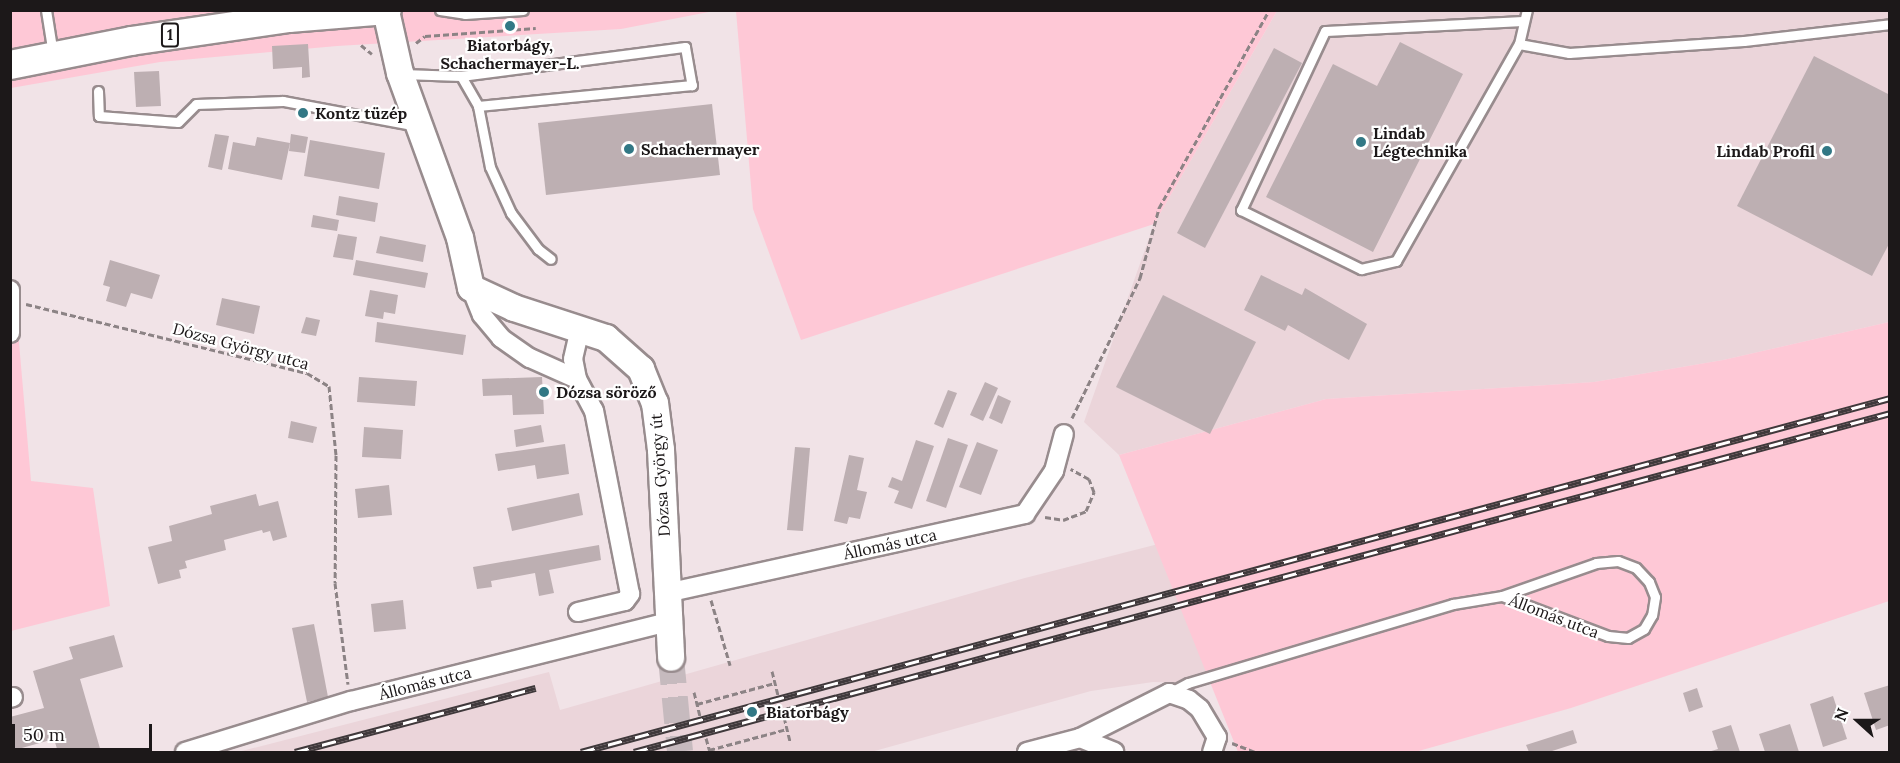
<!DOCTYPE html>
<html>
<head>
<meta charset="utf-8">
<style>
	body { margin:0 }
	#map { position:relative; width:1900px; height:763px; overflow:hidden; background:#f1e3e7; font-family:Lora,serif }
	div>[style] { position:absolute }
	.built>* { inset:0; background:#ebd5da }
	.green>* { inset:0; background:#fec8d6 }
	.building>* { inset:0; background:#bdafb2 }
	.secondary-tunnel>* { height:26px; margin-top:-13px; transform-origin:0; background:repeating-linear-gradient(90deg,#c6babe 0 26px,transparent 0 39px) }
	.path>* { height:3px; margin-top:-1.5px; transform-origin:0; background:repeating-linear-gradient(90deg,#8c8385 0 6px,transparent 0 9px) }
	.roads { filter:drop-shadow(2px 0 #988c8e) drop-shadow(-2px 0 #988c8e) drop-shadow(0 2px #988c8e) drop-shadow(0 -2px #988c8e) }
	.lane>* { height:9px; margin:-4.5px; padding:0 4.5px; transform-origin:4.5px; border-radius:4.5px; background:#fff }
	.street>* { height:18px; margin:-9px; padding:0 9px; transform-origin:9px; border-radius:9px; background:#fff }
	.secondary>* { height:26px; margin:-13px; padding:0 13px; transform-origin:13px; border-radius:13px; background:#fff }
	.primary>* { height:28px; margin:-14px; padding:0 14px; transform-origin:14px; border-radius:14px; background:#fff }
	.rail>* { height:7px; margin-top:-3.5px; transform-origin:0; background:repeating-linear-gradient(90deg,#fff 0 14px,#3f393b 0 28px); box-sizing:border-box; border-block:2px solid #3f393b }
	.dots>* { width:16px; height:16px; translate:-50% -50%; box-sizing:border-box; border:3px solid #fff; border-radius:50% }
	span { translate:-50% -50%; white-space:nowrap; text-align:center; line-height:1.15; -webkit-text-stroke:4.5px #fff; paint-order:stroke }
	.shield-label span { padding:2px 4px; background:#fff; border:2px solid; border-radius:4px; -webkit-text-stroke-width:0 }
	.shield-label { font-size:15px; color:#1c1819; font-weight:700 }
	.poi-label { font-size:16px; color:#1c1819; font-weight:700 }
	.left { translate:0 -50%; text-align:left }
	.right { translate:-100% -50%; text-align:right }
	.street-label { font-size:16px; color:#1c1819 }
	.frame { position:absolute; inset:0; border:12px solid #1c1819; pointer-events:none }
	.north { position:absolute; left:1828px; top:691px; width:60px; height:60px; -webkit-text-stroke:4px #fff; paint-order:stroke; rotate:291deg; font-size:16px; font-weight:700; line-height:24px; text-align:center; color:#1c1819 }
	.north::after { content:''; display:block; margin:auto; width:21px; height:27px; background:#1c1819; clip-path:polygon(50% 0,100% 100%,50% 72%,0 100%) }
	.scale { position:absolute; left:12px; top:724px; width:140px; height:27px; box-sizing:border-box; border:3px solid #1c1819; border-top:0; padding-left:8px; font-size:18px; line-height:21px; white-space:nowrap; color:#1c1819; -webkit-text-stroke:4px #fff; paint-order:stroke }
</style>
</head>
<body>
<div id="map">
	<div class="built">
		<div style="clip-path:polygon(1277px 11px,1889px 11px,1889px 322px,1723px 360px,1594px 382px,1326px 399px,1119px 455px,1084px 422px,1154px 224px)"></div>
		<div style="clip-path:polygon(1664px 443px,1188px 683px,1153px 682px,1091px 691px,871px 752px,238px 752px,549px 672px,560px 710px,1025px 578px,1284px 512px)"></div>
	</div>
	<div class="green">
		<div style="clip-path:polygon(11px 11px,714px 11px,621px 29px,337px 46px,160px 62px,11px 88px)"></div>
		<div style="clip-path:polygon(736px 11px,736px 10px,1277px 11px,1154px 224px,801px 340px,753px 209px)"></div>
		<div style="clip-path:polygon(10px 292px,18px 331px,31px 481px,93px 488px,110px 606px,11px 631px)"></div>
		<div style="clip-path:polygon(1889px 322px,1889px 601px,1571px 708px,1415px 752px,1238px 752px,1119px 455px,1326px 399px,1594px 382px,1723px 360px)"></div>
	</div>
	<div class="building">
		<div style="clip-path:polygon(1400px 42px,1463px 74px,1373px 252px,1266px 197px,1333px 64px,1377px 86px)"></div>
		<div style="clip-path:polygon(308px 44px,310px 77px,302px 78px,302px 67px,273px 69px,272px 46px)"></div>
		<div style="clip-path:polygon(1274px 48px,1302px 63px,1205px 248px,1177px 233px)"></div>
		<div style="clip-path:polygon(1814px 56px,1890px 95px,1890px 242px,1872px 276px,1737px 206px)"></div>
		<div style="clip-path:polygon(159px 71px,161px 106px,136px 107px,134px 72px)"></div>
		<div style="clip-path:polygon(712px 104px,720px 175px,546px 195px,538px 123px)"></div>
		<div style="clip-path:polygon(215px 134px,229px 136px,222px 170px,208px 167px)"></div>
		<div style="clip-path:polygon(291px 134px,308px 137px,305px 153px,289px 151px)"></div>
		<div style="clip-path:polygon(257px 137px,290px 143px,282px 180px,228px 169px,233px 142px,255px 146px)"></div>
		<div style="clip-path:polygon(310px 140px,385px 153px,379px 189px,304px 176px)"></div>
		<div style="clip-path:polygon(339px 196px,378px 203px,375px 222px,336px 215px)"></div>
		<div style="clip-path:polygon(313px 215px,339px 220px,337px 231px,311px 227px)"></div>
		<div style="clip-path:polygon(338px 234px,357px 237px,353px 260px,333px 257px)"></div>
		<div style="clip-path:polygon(380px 236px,426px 245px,423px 262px,376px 253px)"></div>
		<div style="clip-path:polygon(110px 260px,160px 275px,152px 299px,131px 293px,126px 307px,106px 301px,110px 287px,103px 285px)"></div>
		<div style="clip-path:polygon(356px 260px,428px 273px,425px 288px,353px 275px)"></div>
		<div style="clip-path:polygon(1261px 275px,1302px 295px,1305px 288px,1367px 324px,1349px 360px,1288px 325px,1285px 331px,1244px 310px)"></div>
		<div style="clip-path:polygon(370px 290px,398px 295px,395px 314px,384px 312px,383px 319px,365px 316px)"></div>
		<div style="clip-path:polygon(1163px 295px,1256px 342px,1210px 434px,1116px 387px)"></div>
		<div style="clip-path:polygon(222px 298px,260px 306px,254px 334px,216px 325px)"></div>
		<div style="clip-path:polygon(306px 317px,320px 320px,316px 336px,301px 333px)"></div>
		<div style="clip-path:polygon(377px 322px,466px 335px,463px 355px,375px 342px)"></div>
		<div style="clip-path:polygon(359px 377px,417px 381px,415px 406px,357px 402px)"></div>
		<div style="clip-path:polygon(542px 377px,544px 414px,513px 415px,512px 395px,483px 396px,482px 379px)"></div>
		<div style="clip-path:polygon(985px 382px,998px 388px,983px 421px,970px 415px)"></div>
		<div style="clip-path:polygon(948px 390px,957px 393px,943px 428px,934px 424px)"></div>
		<div style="clip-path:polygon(998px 395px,1011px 401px,1002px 424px,989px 418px)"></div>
		<div style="clip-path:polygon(291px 421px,317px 427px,313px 443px,288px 438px)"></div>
		<div style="clip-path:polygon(541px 425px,544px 442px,516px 447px,514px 430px)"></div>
		<div style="clip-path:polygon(364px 427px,403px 430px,401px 459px,362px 457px)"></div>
		<div style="clip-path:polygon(948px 438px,968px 445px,946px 508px,926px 501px)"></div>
		<div style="clip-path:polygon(916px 440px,934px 446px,912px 509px,894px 503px,899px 491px,888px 487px,892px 477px,902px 481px)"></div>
		<div style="clip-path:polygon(977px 442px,998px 450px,981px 495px,959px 487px)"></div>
		<div style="clip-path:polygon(565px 444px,569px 474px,537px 479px,535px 465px,498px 471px,495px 454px)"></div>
		<div style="clip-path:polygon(795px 447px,810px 448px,803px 531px,787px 530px)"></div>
		<div style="clip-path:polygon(849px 455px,864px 458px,857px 490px,867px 492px,860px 519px,849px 517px,847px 524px,834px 521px)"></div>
		<div style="clip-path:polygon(389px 485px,392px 515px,358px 518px,355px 489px)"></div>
		<div style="clip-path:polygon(579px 493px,583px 515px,512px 531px,507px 508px)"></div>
		<div style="clip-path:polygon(256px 494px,259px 506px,278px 501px,287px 537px,273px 541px,270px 531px,263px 533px,262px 530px,224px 540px,226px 550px,185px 561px,187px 568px,179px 570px,181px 578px,158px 584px,148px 547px,172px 541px,169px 526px,212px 514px,210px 506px)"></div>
		<div style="clip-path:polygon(599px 545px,601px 560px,549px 570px,554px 593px,539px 596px,535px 573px,491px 581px,492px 587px,477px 589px,473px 567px)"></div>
		<div style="clip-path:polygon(403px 600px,406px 629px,374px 632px,371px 604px)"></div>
		<div style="clip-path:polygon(314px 624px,328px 697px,307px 702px,292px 628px)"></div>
		<div style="clip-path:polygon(114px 635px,123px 667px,80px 679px,101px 752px,58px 752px,54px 739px,11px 751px,10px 717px,44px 708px,33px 671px,73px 659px,69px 647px)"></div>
		<div style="clip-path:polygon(1890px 685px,1890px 725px,1876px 730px,1864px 693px)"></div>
		<div style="clip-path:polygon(1697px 688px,1703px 707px,1689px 712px,1683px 693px)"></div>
		<div style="clip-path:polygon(1833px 696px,1847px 739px,1823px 747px,1810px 704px)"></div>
		<div style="clip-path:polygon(1790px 724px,1799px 752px,1765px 752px,1759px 734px)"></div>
		<div style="clip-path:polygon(1731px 725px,1740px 752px,1708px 752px,1718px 749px,1712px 731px)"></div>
		<div style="clip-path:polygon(1573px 730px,1577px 743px,1549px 752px,1529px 752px,1526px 745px)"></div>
	</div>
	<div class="secondary-tunnel">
		<div style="left:671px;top:658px;width:94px;rotate:84.5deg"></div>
	</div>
	<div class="path">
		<div style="left:416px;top:43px;width:11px;rotate:-38deg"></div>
		<div style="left:425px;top:36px;width:111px;rotate:-4.1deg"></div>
		<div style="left:361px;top:45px;width:14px;rotate:39deg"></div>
		<div style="left:26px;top:304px;width:289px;rotate:13.8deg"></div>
		<div style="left:307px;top:373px;width:26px;rotate:31deg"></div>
		<div style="left:329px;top:386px;width:69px;rotate:84.2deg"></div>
		<div style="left:336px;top:455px;width:128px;rotate:90.4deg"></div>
		<div style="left:335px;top:583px;width:102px;rotate:82.7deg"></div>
		<div style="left:1072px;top:418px;width:156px;rotate:-64.1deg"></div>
		<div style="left:1140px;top:278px;width:73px;rotate:-74.8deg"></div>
		<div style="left:1159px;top:208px;width:227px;rotate:-60.9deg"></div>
		<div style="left:1045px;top:517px;width:18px;rotate:9deg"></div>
		<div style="left:1063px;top:520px;width:25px;rotate:-21deg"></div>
		<div style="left:1086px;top:511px;width:21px;rotate:-67deg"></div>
		<div style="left:1094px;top:492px;width:14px;rotate:-111deg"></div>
		<div style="left:1089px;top:479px;width:21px;rotate:-151deg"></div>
		<div style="left:711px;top:600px;width:68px;rotate:73.7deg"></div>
		<div style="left:772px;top:671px;width:25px;rotate:76deg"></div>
		<div style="left:694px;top:692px;width:25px;rotate:76deg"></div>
		<div style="left:697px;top:704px;width:81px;rotate:-15.1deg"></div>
		<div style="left:784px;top:717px;width:25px;rotate:76deg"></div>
		<div style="left:706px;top:738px;width:15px;rotate:74deg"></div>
		<div style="left:1232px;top:743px;width:26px;rotate:21deg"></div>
		<div style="left:709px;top:750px;width:81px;rotate:-15.1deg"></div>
	</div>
	<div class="roads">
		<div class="lane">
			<div style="left:46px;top:10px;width:45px;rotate:81deg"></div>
			<div style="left:440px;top:10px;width:25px;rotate:9deg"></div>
			<div style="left:465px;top:14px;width:58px;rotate:-3.9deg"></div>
			<div style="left:1523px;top:21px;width:198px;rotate:177.1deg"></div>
			<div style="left:1325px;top:31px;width:198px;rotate:115.1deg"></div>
			<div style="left:1241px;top:210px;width:134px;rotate:26.2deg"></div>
			<div style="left:1361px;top:269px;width:36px;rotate:-13deg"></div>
			<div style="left:1396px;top:261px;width:249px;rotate:-60.5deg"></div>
			<div style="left:1519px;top:44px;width:35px;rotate:-77deg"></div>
			<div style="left:1519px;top:44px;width:51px;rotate:10.2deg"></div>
			<div style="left:1569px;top:53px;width:175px;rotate:-3.9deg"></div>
			<div style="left:1744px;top:41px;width:147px;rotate:-6.6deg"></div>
			<div style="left:402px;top:74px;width:59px;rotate:1.9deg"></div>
			<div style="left:461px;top:76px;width:226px;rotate:-7.4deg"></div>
			<div style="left:685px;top:47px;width:39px;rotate:80deg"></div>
			<div style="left:692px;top:85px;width:215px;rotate:174.4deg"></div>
			<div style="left:461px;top:76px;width:34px;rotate:60deg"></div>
			<div style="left:478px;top:106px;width:62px;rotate:78.9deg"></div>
			<div style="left:490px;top:167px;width:51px;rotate:65.5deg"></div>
			<div style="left:511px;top:213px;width:45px;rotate:53.1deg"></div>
			<div style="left:538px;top:249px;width:16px;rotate:38deg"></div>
			<div style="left:98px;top:91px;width:25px;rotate:88deg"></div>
			<div style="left:99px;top:116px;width:79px;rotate:4.3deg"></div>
			<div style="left:178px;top:122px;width:25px;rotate:-45deg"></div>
			<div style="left:196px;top:104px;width:87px;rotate:-2deg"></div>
			<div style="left:283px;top:101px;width:135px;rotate:10.6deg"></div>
			<div style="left:1171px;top:692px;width:19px;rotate:-28deg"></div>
			<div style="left:1188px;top:683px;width:277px;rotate:-16.6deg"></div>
			<div style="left:1453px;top:604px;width:50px;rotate:-9.3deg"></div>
			<div style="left:1502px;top:596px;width:100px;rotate:-19.3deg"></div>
			<div style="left:1596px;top:563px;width:22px;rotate:-5deg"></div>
			<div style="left:1618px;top:561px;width:19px;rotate:21deg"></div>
			<div style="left:1636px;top:568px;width:19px;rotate:47deg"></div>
			<div style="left:1649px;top:582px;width:16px;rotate:68deg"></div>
			<div style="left:1655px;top:597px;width:18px;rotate:99deg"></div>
			<div style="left:1652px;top:615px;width:16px;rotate:120deg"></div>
			<div style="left:1644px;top:629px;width:18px;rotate:151deg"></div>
			<div style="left:1628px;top:638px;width:20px;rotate:-174deg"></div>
			<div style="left:1608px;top:636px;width:113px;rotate:-159.3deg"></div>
		</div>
		<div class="street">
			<div style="left:471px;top:288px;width:29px;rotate:68deg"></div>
			<div style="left:482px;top:315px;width:30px;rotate:50deg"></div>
			<div style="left:501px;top:338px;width:35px;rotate:35deg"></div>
			<div style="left:530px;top:358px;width:51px;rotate:24.1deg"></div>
			<div style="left:10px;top:290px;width:43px;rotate:90deg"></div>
			<div style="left:666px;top:593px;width:368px;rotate:-12.4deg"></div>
			<div style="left:1025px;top:514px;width:52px;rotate:-56deg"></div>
			<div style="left:1054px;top:471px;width:38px;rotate:-75deg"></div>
			<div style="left:578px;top:612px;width:48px;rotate:-13.2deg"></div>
			<div style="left:625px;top:601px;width:9px;rotate:-54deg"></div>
			<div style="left:630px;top:594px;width:187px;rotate:-101.1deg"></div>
			<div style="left:594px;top:411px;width:36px;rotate:-118deg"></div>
			<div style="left:577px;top:379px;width:20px;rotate:-101deg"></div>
			<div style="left:573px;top:359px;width:32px;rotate:-77deg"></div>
			<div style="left:10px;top:698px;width:3px;rotate:-18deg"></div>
			<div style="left:1080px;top:738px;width:37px;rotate:22deg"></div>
			<div style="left:185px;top:752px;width:174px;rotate:-17.1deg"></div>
			<div style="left:351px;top:701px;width:327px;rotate:-14deg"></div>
			<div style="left:1027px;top:752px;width:55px;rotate:-14.8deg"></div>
			<div style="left:1080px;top:738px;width:100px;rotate:-26.8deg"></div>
			<div style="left:1169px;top:693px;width:21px;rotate:19deg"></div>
			<div style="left:1189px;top:700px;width:14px;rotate:39deg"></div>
			<div style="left:1200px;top:709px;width:33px;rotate:59deg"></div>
			<div style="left:1217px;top:737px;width:16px;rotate:108deg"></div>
		</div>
		<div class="secondary">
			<div style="left:386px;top:11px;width:64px;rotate:77.3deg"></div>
			<div style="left:400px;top:73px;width:176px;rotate:70deg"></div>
			<div style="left:460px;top:238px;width:51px;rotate:77.6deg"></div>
			<div style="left:471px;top:288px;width:47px;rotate:24.9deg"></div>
			<div style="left:514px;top:308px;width:97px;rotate:18.1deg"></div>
			<div style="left:606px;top:338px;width:47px;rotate:41.5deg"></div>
			<div style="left:641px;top:369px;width:37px;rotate:68deg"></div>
			<div style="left:655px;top:403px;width:47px;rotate:82.7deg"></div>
			<div style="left:661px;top:450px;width:208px;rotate:87.2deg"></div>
		</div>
		<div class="primary">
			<div style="left:10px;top:65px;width:123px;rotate:-11.2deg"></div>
			<div style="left:131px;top:41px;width:160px;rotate:-8.3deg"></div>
			<div style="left:289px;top:18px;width:98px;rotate:-4.7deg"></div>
		</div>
	</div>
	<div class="rail">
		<div style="left:295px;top:752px;width:249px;rotate:-14.9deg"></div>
		<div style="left:581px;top:752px;width:1356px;rotate:-15.13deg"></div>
		<div style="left:634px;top:752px;width:1301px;rotate:-15.1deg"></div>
	</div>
	<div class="dots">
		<div style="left:510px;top:26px;background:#327885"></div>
		<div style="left:303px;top:113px;background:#327885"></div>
		<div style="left:1361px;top:142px;background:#327885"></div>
		<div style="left:629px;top:149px;background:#327885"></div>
		<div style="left:1827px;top:151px;background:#327885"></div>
		<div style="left:544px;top:392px;background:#327885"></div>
		<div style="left:752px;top:712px;background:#327885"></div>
	</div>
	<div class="shield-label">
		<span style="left:170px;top:35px">1</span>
	</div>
	<div class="poi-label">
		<span style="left:510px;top:54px">Biatorbágy,<br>Schachermayer-L.</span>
		<span class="left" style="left:315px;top:113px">Kontz tüzép</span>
		<span class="left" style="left:1373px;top:142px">Lindab<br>Légtechnika</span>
		<span class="left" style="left:641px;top:149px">Schachermayer</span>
		<span class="right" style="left:1815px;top:151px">Lindab Profil</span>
		<span class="left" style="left:556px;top:392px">Dózsa söröző</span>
		<span class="left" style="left:766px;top:712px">Biatorbágy</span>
	</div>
	<div class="street-label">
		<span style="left:241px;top:346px;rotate:15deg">Dózsa György utca</span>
		<span style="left:660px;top:475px;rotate:-94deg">Dózsa György út</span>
		<span style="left:890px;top:544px;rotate:-12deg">Állomás utca</span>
		<span style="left:1554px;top:616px;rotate:21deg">Állomás utca</span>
		<span style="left:425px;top:683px;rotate:-14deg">Állomás utca</span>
	</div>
	<div class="frame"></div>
	<div class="north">N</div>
	<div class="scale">50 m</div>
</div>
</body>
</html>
